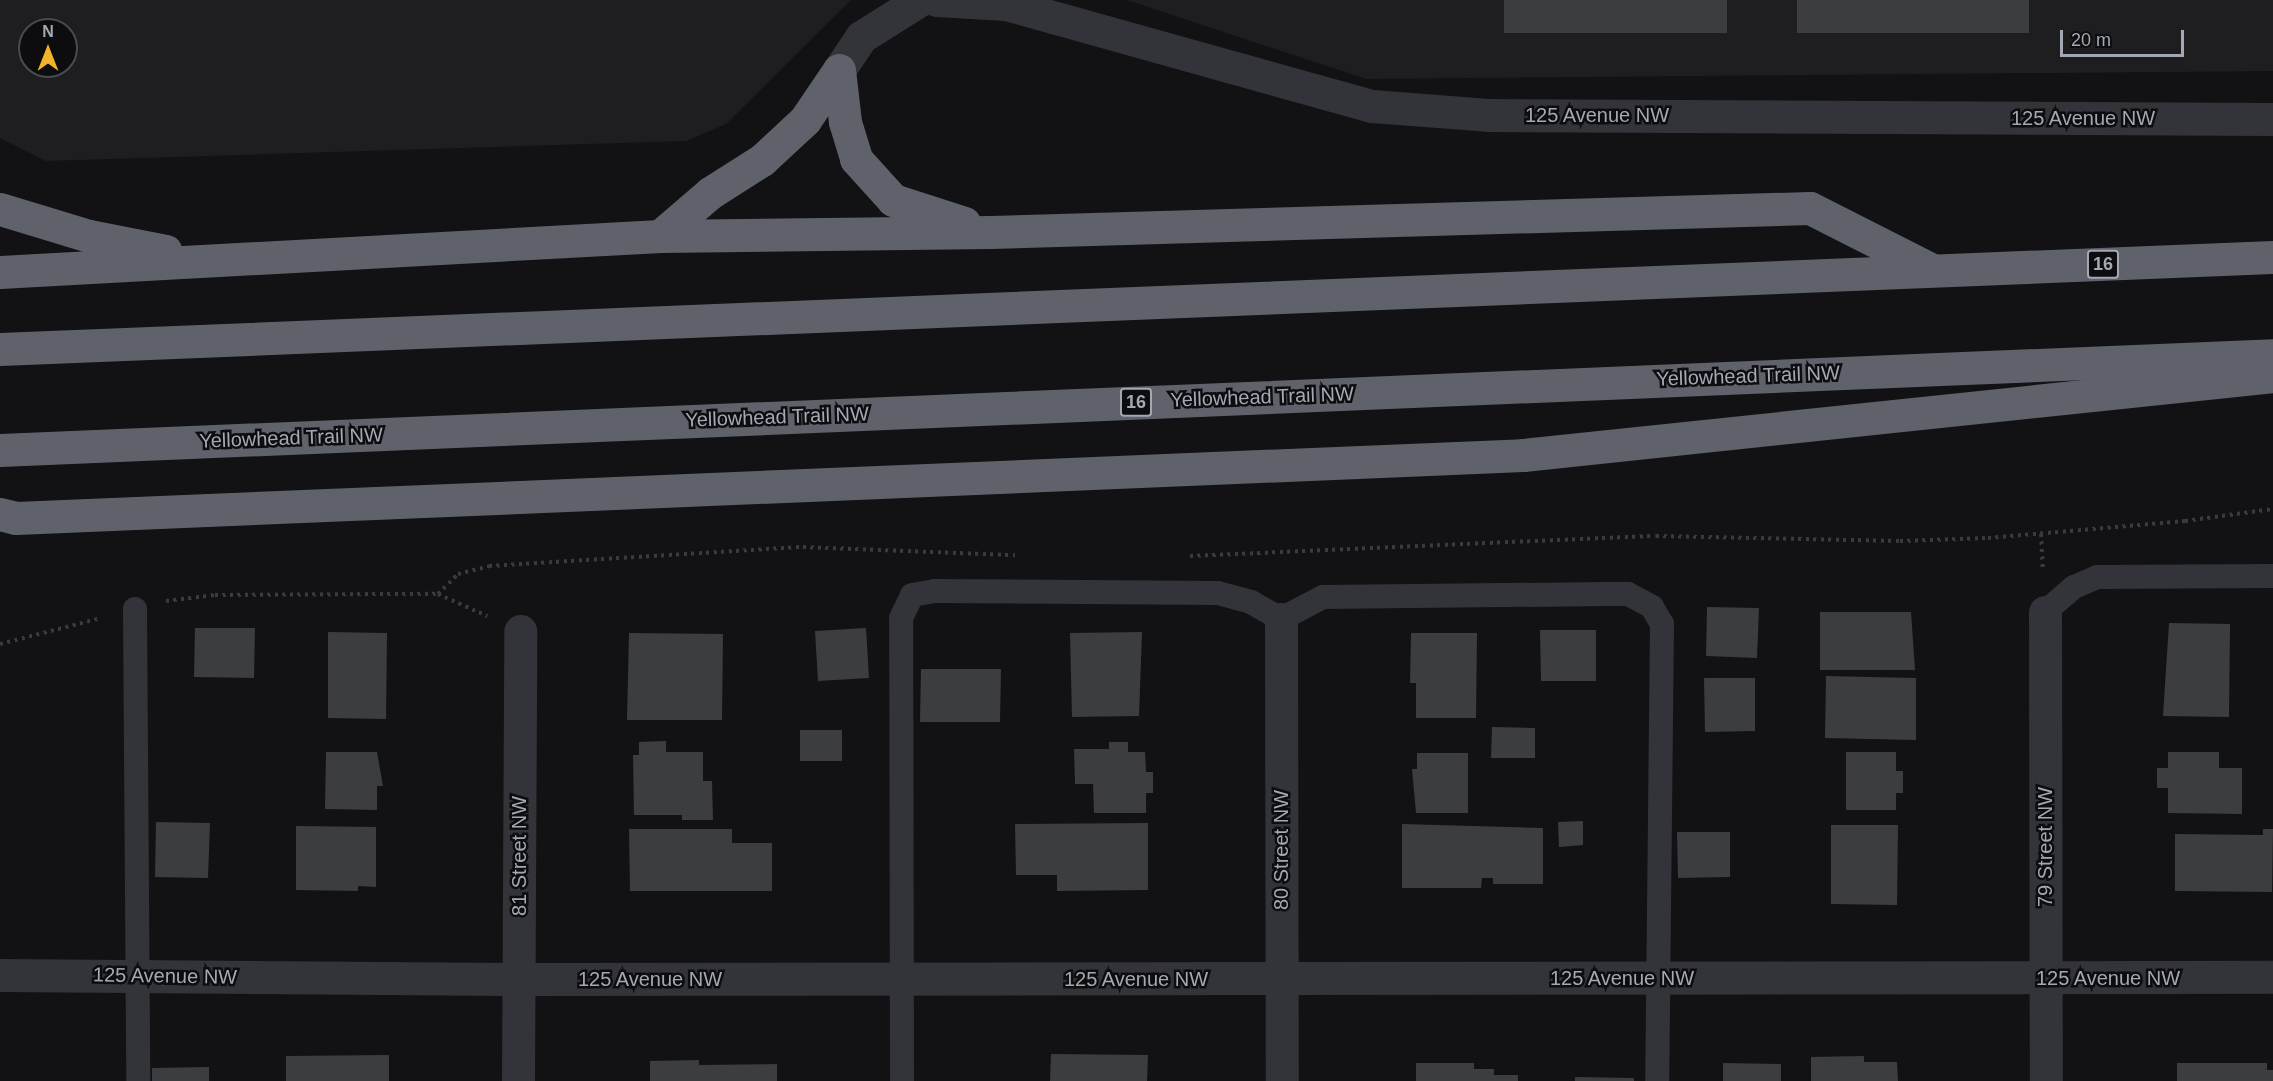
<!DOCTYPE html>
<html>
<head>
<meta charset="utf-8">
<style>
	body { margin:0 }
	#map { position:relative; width:2273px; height:1081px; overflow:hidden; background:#121214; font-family:Helvetica,sans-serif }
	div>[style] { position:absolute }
	.built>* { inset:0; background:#1e1e21 }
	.building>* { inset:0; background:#3c3d41 }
	.path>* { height:4px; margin-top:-2px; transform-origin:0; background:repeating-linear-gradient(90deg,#393b40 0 3px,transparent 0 7.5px) }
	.service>* { height:24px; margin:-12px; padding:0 12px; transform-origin:12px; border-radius:12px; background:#333439 }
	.minor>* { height:33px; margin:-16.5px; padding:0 16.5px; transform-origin:16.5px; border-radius:16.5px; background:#333439 }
	.tertiary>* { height:33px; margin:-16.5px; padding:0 16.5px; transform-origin:16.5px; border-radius:16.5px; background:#333439 }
	.motorway>* { height:33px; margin:-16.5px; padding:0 16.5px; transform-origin:16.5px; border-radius:16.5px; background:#5f626a }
	span { translate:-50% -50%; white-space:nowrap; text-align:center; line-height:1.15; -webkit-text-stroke:5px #0d0d0f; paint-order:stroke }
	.shield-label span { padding:2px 4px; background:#0d0d0f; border:2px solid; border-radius:4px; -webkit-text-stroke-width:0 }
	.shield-label { font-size:18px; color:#a3a8b4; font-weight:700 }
	.street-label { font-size:20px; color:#a3a8b4 }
	.north { position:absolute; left:18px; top:18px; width:60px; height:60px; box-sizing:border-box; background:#0d0d0f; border:2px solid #494b51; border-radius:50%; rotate:0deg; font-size:16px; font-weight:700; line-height:24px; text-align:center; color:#a3a8b4 }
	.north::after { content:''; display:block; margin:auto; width:21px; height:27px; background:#f2b32c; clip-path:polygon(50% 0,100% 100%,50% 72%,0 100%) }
	.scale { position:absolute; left:2060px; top:30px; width:124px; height:27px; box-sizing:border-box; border:3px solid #a3a8b4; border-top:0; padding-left:8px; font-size:18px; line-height:21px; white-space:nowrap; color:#a3a8b4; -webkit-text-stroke:4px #0d0d0f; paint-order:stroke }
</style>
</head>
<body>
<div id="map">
	<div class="built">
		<div style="clip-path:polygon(evenodd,0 0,851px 0,726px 124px,686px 141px,46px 161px,0 138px,0 0,30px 30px,66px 30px,66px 66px,30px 66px,30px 30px)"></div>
		<div style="clip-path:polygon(1127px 0,2273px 0,2273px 71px,1366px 79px)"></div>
	</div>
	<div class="building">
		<div style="clip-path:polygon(1504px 0,1727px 0,1727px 33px,1504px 33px)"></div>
		<div style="clip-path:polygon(1797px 0,2029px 0,2029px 33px,1797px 33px)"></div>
		<div style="clip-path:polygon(1707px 607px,1759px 608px,1757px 658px,1706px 656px)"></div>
		<div style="clip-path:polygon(1820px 612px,1911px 612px,1915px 670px,1820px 670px)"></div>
		<div style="clip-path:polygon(2169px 623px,2230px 624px,2229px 717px,2163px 716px)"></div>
		<div style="clip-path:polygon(195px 628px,255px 628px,254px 678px,194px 677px)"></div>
		<div style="clip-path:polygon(866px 628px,869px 678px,818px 681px,815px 631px)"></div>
		<div style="clip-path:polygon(1540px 630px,1596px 630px,1596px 681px,1541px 681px)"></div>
		<div style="clip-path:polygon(328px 632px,387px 633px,386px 719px,328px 718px)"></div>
		<div style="clip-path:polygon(1142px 632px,1139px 716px,1072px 717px,1070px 633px)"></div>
		<div style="clip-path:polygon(629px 633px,723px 634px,722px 720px,627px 720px)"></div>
		<div style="clip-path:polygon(1411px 633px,1477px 633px,1476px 718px,1416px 718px,1416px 683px,1410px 683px)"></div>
		<div style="clip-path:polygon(921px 669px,1001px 669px,1000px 722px,920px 722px)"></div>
		<div style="clip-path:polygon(1826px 676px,1916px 678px,1916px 740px,1825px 738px)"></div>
		<div style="clip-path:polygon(1704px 678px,1755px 678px,1755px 731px,1705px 732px)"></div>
		<div style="clip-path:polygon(1492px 727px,1535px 728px,1535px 758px,1491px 758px)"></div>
		<div style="clip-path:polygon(800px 730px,842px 730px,842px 761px,800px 761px)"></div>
		<div style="clip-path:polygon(666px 741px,666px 752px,703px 752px,703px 781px,712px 781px,713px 820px,682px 820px,682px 815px,634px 815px,633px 755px,639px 755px,639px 742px)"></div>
		<div style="clip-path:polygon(1109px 742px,1128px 742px,1128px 752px,1145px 752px,1146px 772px,1153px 772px,1153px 793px,1146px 793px,1146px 813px,1094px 813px,1093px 784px,1075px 784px,1074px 749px,1109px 749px)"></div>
		<div style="clip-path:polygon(326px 752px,377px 752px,383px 786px,377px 786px,377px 810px,325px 809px)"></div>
		<div style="clip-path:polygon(1846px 752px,1896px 752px,1896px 771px,1903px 771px,1903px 793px,1896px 793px,1896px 810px,1846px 810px)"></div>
		<div style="clip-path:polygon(2168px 752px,2219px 752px,2219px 768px,2242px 768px,2242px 814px,2168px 813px,2168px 788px,2157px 788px,2157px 768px,2168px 768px)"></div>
		<div style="clip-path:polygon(1417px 753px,1468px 753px,1468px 813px,1416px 813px,1412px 769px,1417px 769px)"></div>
		<div style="clip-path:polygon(1583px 821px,1583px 845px,1559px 847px,1558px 822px)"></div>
		<div style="clip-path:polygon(156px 822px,210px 823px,208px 878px,155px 877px)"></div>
		<div style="clip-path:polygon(1148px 823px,1148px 890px,1057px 891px,1057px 875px,1016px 875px,1015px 824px)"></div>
		<div style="clip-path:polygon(1402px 824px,1543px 828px,1543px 884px,1493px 884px,1493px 878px,1482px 878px,1481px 888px,1402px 888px)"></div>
		<div style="clip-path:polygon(1831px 825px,1898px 825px,1897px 905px,1831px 904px)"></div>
		<div style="clip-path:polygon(296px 826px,376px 827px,376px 887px,358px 886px,358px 891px,296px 890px)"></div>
		<div style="clip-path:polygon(629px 829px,732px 829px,732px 843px,772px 843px,772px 891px,630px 891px)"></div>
		<div style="clip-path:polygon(2263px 829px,2273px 829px,2272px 892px,2175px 891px,2175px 834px,2263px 835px)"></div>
		<div style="clip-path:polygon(1677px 832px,1730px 832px,1730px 877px,1678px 878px)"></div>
		<div style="clip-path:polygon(1051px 1054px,1148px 1055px,1147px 1081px,1050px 1081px)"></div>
		<div style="clip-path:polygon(389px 1055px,389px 1081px,286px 1081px,286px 1056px)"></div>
		<div style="clip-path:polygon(1864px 1056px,1864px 1062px,1897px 1062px,1898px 1081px,1811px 1081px,1811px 1057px)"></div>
		<div style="clip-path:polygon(699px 1060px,699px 1065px,777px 1064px,777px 1081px,650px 1081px,650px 1061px)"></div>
		<div style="clip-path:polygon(1416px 1063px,1474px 1063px,1474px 1069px,1494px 1069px,1494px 1075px,1518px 1075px,1518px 1081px,1416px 1081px)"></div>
		<div style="clip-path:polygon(1723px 1063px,1781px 1064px,1781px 1081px,1723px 1081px)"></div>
		<div style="clip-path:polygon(2177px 1063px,2267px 1063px,2267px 1070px,2273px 1070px,2273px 1081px,2177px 1081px)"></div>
		<div style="clip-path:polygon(209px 1067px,209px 1081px,152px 1081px,152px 1068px)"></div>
		<div style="clip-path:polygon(1575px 1077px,1634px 1078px,1634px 1081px,1575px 1081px)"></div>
	</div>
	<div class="path">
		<div style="left:2041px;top:534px;width:35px;rotate:87deg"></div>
		<div style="left:1190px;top:556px;width:466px;rotate:-2.5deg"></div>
		<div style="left:1656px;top:536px;width:244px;rotate:1.2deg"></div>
		<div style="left:1900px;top:541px;width:88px;rotate:-2deg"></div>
		<div style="left:1988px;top:538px;width:198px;rotate:-4.9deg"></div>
		<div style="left:2185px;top:521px;width:89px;rotate:-7.8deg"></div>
		<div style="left:438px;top:594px;width:28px;rotate:-45deg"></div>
		<div style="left:458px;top:574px;width:32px;rotate:-14deg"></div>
		<div style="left:489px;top:566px;width:315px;rotate:-3.5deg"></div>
		<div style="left:803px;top:547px;width:212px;rotate:2.2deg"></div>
		<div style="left:166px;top:601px;width:49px;rotate:-7deg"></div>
		<div style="left:215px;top:595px;width:223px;rotate:-0.3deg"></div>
		<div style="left:438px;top:594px;width:54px;rotate:24.2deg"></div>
		<div style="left:0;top:644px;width:104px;rotate:-14.4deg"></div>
	</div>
	<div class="service">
		<div style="left:135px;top:609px;width:472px;rotate:89.6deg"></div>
		<div style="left:2045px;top:612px;width:38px;rotate:-41deg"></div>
		<div style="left:2074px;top:587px;width:25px;rotate:-23deg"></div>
		<div style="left:2097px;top:577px;width:176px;rotate:-0.3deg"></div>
		<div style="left:902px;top:1081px;width:463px;rotate:-90.1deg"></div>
		<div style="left:901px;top:618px;width:25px;rotate:-64deg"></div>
		<div style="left:912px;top:595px;width:23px;rotate:-10deg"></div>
		<div style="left:935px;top:591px;width:283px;rotate:0.4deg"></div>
		<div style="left:1218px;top:593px;width:34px;rotate:15deg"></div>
		<div style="left:1251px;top:602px;width:34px;rotate:30deg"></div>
		<div style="left:1281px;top:619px;width:47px;rotate:-27.6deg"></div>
		<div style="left:1323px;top:597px;width:305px;rotate:-0.6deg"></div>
		<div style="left:1628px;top:594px;width:27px;rotate:28deg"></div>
		<div style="left:1652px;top:607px;width:20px;rotate:60deg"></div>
		<div style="left:1662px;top:624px;width:457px;rotate:90.6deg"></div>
	</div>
	<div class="minor">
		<div style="left:2045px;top:612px;width:469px;rotate:89.9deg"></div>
		<div style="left:1281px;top:619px;width:462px;rotate:89.9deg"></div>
		<div style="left:0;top:975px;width:518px;rotate:0.44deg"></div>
		<div style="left:518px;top:979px;width:1755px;rotate:-0.07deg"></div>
		<div style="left:518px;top:1081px;width:450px;rotate:-89.7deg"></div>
	</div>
	<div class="tertiary">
		<div style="left:936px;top:0;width:70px;rotate:3.3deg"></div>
		<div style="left:1006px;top:4px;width:380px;rotate:15.6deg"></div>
		<div style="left:1372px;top:106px;width:116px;rotate:4.4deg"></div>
		<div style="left:1488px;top:115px;width:785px;rotate:0.29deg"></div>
		<div style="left:839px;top:70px;width:40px;rotate:-56deg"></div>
		<div style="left:861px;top:37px;width:70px;rotate:-32.1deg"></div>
	</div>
	<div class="motorway">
		<div style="left:839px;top:70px;width:52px;rotate:83.4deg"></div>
		<div style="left:845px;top:122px;width:39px;rotate:73deg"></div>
		<div style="left:856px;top:159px;width:55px;rotate:47.9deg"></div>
		<div style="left:893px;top:200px;width:75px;rotate:17.9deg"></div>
		<div style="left:0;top:209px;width:93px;rotate:16.9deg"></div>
		<div style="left:89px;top:236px;width:78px;rotate:11deg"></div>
		<div style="left:660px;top:236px;width:66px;rotate:-40.7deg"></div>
		<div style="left:710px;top:193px;width:62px;rotate:-32.4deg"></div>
		<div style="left:762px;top:160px;width:59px;rotate:-42.9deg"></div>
		<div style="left:805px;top:120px;width:60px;rotate:-55.8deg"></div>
		<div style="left:0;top:272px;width:661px;rotate:-3.12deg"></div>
		<div style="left:660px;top:236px;width:331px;rotate:-0.7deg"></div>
		<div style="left:991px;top:232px;width:819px;rotate:-1.68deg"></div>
		<div style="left:1810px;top:208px;width:137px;rotate:26.9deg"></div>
		<div style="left:0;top:349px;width:2275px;rotate:-2.32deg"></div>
		<div style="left:0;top:450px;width:2275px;rotate:-2.39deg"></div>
		<div style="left:0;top:514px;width:16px;rotate:14deg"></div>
		<div style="left:16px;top:518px;width:1508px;rotate:-2.39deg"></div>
		<div style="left:1523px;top:455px;width:754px;rotate:-6.01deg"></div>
	</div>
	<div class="shield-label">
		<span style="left:2103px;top:264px">16</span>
		<span style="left:1136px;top:402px">16</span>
	</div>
	<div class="street-label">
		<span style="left:1597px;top:115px">125 Avenue NW</span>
		<span style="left:2083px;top:118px">125 Avenue NW</span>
		<span style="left:1748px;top:376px;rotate:-2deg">Yellowhead Trail NW</span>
		<span style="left:1262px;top:397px;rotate:-2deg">Yellowhead Trail NW</span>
		<span style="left:777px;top:417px;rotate:-2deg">Yellowhead Trail NW</span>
		<span style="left:291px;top:438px;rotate:-2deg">Yellowhead Trail NW</span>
		<span style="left:2045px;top:847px;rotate:-90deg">79 Street NW</span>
		<span style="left:1281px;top:850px;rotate:-90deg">80 Street NW</span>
		<span style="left:519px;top:856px;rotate:-90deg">81 Street NW</span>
		<span style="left:165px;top:976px;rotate:1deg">125 Avenue NW</span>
		<span style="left:1622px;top:978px">125 Avenue NW</span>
		<span style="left:2108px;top:978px">125 Avenue NW</span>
		<span style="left:650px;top:979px">125 Avenue NW</span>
		<span style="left:1136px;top:979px">125 Avenue NW</span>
	</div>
	<div class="north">N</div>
	<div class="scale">20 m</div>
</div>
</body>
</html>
